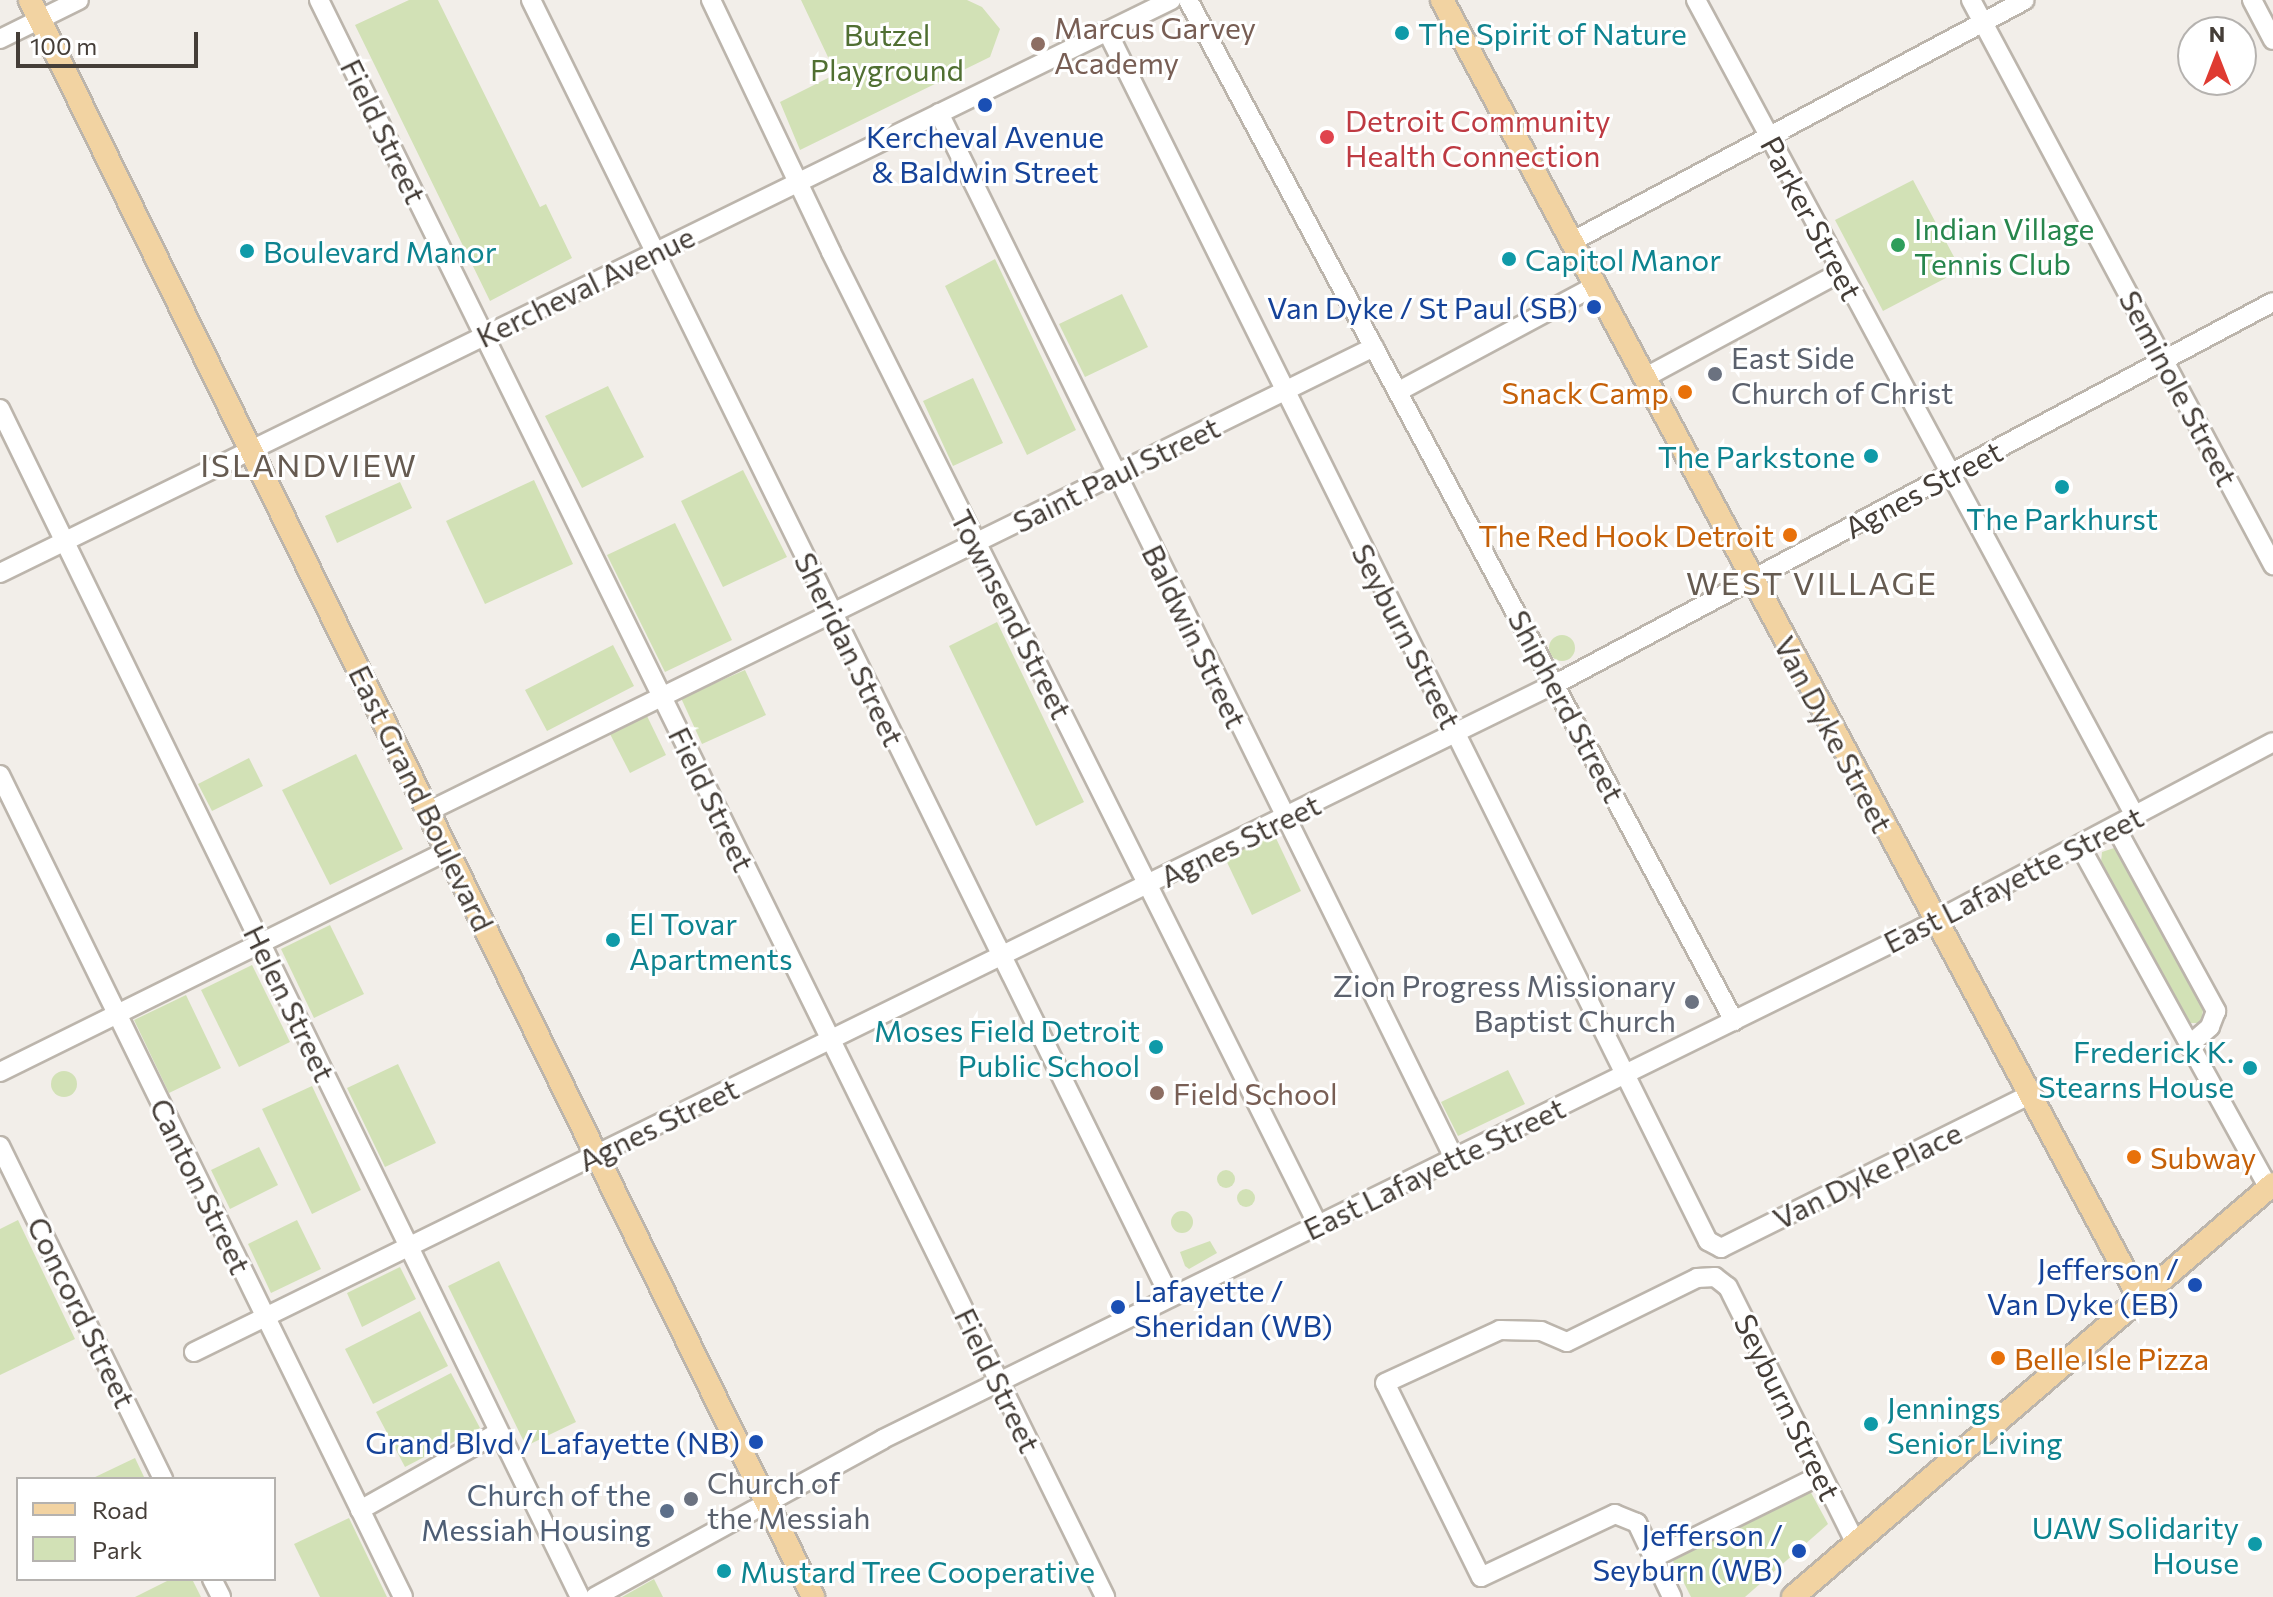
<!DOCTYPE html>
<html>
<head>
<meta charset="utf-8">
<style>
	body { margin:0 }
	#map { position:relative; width:2273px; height:1597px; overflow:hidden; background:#f2eee9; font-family:Commissioner,sans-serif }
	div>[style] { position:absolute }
	.green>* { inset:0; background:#d2e1b6 }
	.round { border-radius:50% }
	.roads { filter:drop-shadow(2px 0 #bcb5ac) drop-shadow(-2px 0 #bcb5ac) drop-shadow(0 2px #bcb5ac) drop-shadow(0 -2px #bcb5ac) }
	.minor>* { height:18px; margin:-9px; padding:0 9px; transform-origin:9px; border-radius:9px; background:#fff }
	.major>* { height:22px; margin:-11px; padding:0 11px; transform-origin:11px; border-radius:11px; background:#f2d3a2 }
	.dots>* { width:22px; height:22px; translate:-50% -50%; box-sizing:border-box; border:4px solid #fff; border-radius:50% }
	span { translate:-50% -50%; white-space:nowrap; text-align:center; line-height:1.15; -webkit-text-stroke:6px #fff; paint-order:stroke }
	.education-label { font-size:30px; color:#785e54 }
	.left { translate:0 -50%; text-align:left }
	.culture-label { font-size:30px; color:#0d838f }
	.right { translate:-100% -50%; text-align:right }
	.park-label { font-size:30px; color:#506f32 }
	.health-label { font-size:30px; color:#be3a42 }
	.street-label { font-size:30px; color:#453e38 }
	.transit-label { font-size:30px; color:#164399 }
	.leisure-label { font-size:30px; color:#27864d }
	.worship-label { font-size:30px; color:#5b616d }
	.food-label { font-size:30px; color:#c56008 }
	.service-label { font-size:30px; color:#4e5e75 }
	.neighbourhood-label { font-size:32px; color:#665b51; letter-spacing:2px }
	.legend { position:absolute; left:16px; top:1477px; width:260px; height:104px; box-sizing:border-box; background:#fff; border:2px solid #b5b2af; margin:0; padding:10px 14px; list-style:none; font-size:24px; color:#453e38 }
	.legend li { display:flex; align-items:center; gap:16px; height:40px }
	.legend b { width:40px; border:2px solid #b5b2af }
	.north { position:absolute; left:2177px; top:16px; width:80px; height:80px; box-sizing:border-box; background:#fff; border:2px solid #b5b2af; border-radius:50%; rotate:0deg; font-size:22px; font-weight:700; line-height:32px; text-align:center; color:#453e38 }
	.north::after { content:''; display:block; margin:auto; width:28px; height:36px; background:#df3b32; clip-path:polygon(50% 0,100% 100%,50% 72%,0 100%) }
	.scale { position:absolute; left:16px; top:32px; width:182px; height:36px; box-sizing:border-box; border:4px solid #453e38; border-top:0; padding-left:10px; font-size:24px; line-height:28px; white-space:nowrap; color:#453e38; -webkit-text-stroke:6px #fff; paint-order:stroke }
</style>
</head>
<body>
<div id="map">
	<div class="green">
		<div style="clip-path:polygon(409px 0,438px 0,540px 207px,546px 204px,572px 258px,490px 301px,355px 25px)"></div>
		<div style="clip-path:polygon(801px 0,967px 0,982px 7px,1000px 29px,990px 57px,800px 150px,780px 102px,836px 74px)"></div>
		<div style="clip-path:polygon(1913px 180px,1961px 270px,1883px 311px,1835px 220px)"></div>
		<div style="clip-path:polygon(995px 259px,1076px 430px,1027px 455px,945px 286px)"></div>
		<div style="clip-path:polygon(1122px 294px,1148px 347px,1085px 377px,1059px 324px)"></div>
		<div style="clip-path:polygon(973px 378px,1003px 443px,953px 466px,923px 401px)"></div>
		<div style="clip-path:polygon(608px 386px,644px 457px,582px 488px,545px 416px)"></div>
		<div style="clip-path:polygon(743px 470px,787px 557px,723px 587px,681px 501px)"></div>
		<div style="clip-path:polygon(534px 480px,573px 564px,485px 604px,446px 521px)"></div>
		<div style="clip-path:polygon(400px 482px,412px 508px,337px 543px,325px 516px)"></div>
		<div style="clip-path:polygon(675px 523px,732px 640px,665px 672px,607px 555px)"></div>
		<div style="clip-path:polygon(997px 622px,1084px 802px,1036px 826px,949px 646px)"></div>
		<div class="round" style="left:1549px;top:635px;width:26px;height:26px"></div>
		<div style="clip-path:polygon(613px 645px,634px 686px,547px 731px,525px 690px)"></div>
		<div style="clip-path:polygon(745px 670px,766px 715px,702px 744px,681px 698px)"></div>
		<div style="clip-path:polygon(647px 716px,666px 755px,630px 773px,610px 734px)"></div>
		<div style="clip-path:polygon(356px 754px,403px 849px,330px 885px,282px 790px)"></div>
		<div style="clip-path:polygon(249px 758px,263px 786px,212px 811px,198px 784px)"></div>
		<div style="clip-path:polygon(1274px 834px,1301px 891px,1252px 915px,1225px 858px)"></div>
		<div style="clip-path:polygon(2117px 847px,2204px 1004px,2201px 1023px,2187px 1023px,2101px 862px,2102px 852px)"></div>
		<div style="clip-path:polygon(330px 925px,364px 994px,314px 1018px,281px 949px)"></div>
		<div style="clip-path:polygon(252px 965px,290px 1042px,239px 1067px,201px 990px)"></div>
		<div style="clip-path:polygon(186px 995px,221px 1068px,169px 1093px,134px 1020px)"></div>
		<div style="clip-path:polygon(398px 1064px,436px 1143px,385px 1167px,347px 1088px)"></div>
		<div style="clip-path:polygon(1508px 1070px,1525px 1104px,1458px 1136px,1441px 1102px)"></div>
		<div class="round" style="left:51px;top:1071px;width:26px;height:26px"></div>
		<div style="clip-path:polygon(312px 1086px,361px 1190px,312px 1214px,262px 1109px)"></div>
		<div style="clip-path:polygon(259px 1147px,278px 1185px,230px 1209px,211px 1170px)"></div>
		<div class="round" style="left:1217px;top:1170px;width:18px;height:18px"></div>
		<div class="round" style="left:1237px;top:1189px;width:18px;height:18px"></div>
		<div class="round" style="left:1171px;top:1211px;width:22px;height:22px"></div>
		<div style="clip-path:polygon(18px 1220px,75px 1339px,0 1375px,0 1229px)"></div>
		<div style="clip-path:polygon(297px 1220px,321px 1269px,271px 1293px,248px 1244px)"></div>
		<div style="clip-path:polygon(1210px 1241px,1217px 1253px,1189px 1269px,1185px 1266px,1180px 1252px)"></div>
		<div style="clip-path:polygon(499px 1261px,576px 1422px,526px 1446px,448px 1286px)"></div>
		<div style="clip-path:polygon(400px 1267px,416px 1299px,362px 1327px,347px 1293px)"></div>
		<div style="clip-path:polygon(420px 1311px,448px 1366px,373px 1404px,345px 1349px)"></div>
		<div style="clip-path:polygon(451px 1373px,480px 1428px,405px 1467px,376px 1412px)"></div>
		<div style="clip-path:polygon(135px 1458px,145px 1479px,91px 1479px)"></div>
		<div style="clip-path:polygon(1809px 1489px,1828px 1524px,1745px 1597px,1691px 1597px,1671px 1557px)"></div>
		<div style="clip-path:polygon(349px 1518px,387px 1597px,320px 1597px,294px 1544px)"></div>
		<div style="clip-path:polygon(171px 1579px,192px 1579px,201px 1597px,135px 1597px)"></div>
		<div style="clip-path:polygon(654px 1579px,663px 1597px,622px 1597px)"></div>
	</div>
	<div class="roads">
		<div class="minor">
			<div style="left:319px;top:0;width:1780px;rotate:63.79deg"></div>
			<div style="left:531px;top:0;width:1446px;rotate:63.77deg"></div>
			<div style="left:711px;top:0;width:279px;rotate:64.5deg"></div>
			<div style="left:831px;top:252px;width:1088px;rotate:63.41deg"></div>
			<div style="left:1188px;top:0;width:1158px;rotate:61.86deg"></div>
			<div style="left:1696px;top:0;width:927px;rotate:61.72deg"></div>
			<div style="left:1971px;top:0;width:641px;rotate:61.87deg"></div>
			<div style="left:2252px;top:0;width:45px;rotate:62.3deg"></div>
			<div style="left:1107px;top:31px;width:1351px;rotate:63.59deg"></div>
			<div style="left:1708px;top:1241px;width:15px;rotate:28deg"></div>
			<div style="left:1721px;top:1248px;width:342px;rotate:-26.4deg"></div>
			<div style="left:0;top:39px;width:88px;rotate:-26.3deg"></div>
			<div style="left:939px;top:113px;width:1165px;rotate:63.76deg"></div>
			<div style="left:1571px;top:242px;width:514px;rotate:-28.06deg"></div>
			<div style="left:1644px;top:378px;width:224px;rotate:-28.3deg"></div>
			<div style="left:1399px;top:391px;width:222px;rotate:-28.2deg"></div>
			<div style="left:0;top:409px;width:1322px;rotate:63.98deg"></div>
			<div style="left:0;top:573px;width:1304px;rotate:-26.07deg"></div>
			<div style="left:0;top:775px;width:915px;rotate:63.88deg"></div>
			<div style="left:427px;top:812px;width:1055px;rotate:-26.15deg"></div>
			<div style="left:2116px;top:828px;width:209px;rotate:61.3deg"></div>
			<div style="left:2216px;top:1011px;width:17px;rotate:111deg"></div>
			<div style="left:2210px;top:1027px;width:28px;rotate:139deg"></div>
			<div style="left:2080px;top:846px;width:391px;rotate:61.1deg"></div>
			<div style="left:0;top:1072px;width:499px;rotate:-26.3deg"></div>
			<div style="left:0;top:1146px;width:371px;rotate:63.9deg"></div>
			<div style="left:194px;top:1352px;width:1525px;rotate:-26.15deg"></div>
			<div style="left:1563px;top:680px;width:804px;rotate:-28.03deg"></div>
			<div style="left:360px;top:1510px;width:159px;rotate:-29.3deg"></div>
			<div style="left:1653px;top:1558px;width:187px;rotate:-26.3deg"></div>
			<div style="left:212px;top:1579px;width:20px;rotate:63deg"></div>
			<div style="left:595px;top:1597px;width:328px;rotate:-28.7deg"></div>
			<div style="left:883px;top:1439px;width:1158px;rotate:-26.19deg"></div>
			<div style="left:1922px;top:928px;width:397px;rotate:-27.9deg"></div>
			<div style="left:1672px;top:1597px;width:82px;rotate:-115.3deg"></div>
			<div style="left:1637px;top:1523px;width:24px;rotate:-158deg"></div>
			<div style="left:1615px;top:1514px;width:148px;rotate:154.8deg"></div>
			<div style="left:1481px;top:1577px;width:216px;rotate:-116.3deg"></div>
			<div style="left:1385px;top:1383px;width:127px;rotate:-24.7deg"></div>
			<div style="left:1500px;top:1330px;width:41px;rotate:1.4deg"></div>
			<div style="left:1541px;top:1331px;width:28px;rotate:23deg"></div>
			<div style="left:1567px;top:1342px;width:145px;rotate:-26.2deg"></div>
			<div style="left:1697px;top:1278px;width:18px;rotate:-3deg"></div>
			<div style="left:1715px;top:1277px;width:16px;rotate:38deg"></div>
			<div style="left:1728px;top:1287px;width:285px;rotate:63.5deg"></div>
		</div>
		<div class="major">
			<div style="left:30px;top:0;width:1779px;rotate:63.88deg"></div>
			<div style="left:1442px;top:0;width:1472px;rotate:61.75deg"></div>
			<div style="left:1793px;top:1597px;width:633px;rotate:-40.71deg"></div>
		</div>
	</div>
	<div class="dots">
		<div style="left:1402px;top:33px;background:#0f9aa8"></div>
		<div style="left:1038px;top:44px;background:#8d6e63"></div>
		<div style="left:985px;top:105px;background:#1a4fb4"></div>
		<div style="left:1327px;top:137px;background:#e0444e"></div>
		<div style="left:1898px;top:245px;background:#2e9e5b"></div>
		<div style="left:247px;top:251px;background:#0f9aa8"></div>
		<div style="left:1509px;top:259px;background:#0f9aa8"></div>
		<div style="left:1594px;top:307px;background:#1a4fb4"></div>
		<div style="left:1715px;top:374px;background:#6b7280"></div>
		<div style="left:1685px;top:392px;background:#e8710a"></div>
		<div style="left:1871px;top:456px;background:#0f9aa8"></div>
		<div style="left:2062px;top:487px;background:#0f9aa8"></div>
		<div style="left:1790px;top:535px;background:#e8710a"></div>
		<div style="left:613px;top:940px;background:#0f9aa8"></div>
		<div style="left:1692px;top:1002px;background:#6b7280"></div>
		<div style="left:1156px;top:1047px;background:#0f9aa8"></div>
		<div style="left:2250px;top:1068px;background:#0f9aa8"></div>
		<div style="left:1157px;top:1093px;background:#8d6e63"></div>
		<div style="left:2134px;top:1157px;background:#e8710a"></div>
		<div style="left:2195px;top:1285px;background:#1a4fb4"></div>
		<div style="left:1118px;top:1307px;background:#1a4fb4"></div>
		<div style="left:1998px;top:1358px;background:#e8710a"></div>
		<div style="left:1871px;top:1424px;background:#0f9aa8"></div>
		<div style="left:756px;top:1442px;background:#1a4fb4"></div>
		<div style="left:691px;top:1499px;background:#6b7280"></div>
		<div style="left:667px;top:1511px;background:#5c6f8a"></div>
		<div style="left:2255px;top:1544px;background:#0f9aa8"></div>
		<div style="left:1799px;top:1551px;background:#1a4fb4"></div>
		<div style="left:724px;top:1571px;background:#0f9aa8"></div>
	</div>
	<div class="education-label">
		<span class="left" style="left:1054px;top:44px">Marcus Garvey<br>Academy</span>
		<span class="left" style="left:1173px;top:1093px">Field School</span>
	</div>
	<div class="culture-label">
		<span class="left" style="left:1418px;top:33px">The Spirit of Nature</span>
		<span class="left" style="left:263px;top:251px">Boulevard Manor</span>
		<span class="left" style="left:1525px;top:259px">Capitol Manor</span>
		<span class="right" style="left:1855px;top:456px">The Parkstone</span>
		<span style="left:2062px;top:518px">The Parkhurst</span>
		<span class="left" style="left:629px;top:940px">El Tovar<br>Apartments</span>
		<span class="right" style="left:1140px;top:1047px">Moses Field Detroit<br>Public School</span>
		<span class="right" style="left:2234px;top:1068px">Frederick K.<br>Stearns House</span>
		<span class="left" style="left:1887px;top:1424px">Jennings<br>Senior Living</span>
		<span class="right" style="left:2239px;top:1544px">UAW Solidarity<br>House</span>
		<span class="left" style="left:740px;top:1571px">Mustard Tree Cooperative</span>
	</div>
	<div class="park-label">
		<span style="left:887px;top:51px">Butzel<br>Playground</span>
	</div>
	<div class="health-label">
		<span class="left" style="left:1345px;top:137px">Detroit Community<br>Health Connection</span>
	</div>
	<div class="street-label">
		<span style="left:384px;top:131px;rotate:64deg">Field Street</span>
		<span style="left:1812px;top:218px;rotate:62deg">Parker Street</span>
		<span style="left:585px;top:286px;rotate:-26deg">Kercheval Avenue</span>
		<span style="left:2179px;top:388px;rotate:62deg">Seminole Street</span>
		<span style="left:1116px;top:474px;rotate:-26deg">Saint Paul Street</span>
		<span style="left:1923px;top:489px;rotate:-28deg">Agnes Street</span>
		<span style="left:1012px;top:614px;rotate:63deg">Townsend Street</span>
		<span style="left:1195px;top:636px;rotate:64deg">Baldwin Street</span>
		<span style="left:1407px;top:636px;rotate:63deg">Seyburn Street</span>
		<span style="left:850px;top:649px;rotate:64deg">Sheridan Street</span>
		<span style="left:1567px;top:706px;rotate:62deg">Shipherd Street</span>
		<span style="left:1834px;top:734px;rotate:62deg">Van Dyke Street</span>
		<span style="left:422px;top:798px;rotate:64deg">East Grand Boulevard</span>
		<span style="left:712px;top:799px;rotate:64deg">Field Street</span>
		<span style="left:1240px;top:840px;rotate:-26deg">Agnes Street</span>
		<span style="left:2013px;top:879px;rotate:-27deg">East Lafayette Street</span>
		<span style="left:290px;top:1003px;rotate:64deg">Helen Street</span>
		<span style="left:658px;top:1124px;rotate:-26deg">Agnes Street</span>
		<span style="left:1434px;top:1168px;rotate:-26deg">East Lafayette Street</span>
		<span style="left:1867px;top:1175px;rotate:-26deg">Van Dyke Place</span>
		<span style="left:201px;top:1186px;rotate:64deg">Canton Street</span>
		<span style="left:82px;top:1312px;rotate:64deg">Concord Street</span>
		<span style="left:998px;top:1380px;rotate:64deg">Field Street</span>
		<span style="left:1788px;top:1407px;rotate:64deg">Seyburn Street</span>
	</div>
	<div class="transit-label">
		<span style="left:985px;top:153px">Kercheval Avenue<br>&amp; Baldwin Street</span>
		<span class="right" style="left:1578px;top:307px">Van Dyke / St Paul (SB)</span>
		<span class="right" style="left:2179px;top:1285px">Jefferson /<br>Van Dyke (EB)</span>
		<span class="left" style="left:1134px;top:1307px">Lafayette /<br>Sheridan (WB)</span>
		<span class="right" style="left:740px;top:1442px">Grand Blvd / Lafayette (NB)</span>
		<span class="right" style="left:1783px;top:1551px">Jefferson /<br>Seyburn (WB)</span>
	</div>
	<div class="leisure-label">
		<span class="left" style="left:1914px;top:245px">Indian Village<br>Tennis Club</span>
	</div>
	<div class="worship-label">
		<span class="left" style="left:1731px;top:374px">East Side<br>Church of Christ</span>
		<span class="right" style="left:1676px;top:1002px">Zion Progress Missionary<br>Baptist Church</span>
		<span class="left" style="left:707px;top:1499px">Church of<br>the Messiah</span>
	</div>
	<div class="food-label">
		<span class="right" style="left:1669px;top:392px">Snack Camp</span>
		<span class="right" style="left:1774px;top:535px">The Red Hook Detroit</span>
		<span class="left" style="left:2150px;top:1157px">Subway</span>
		<span class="left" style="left:2014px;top:1358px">Belle Isle Pizza</span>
	</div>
	<div class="service-label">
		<span class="right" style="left:651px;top:1511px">Church of the<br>Messiah Housing</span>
	</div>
	<div class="neighbourhood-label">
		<span style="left:309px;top:464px">ISLANDVIEW</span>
		<span style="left:1812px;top:582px">WEST VILLAGE</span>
	</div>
	<ul class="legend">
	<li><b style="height:10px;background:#f2d3a2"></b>Road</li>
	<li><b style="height:22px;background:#d2e1b6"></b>Park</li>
	</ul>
	<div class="north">N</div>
	<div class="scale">100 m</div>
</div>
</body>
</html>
